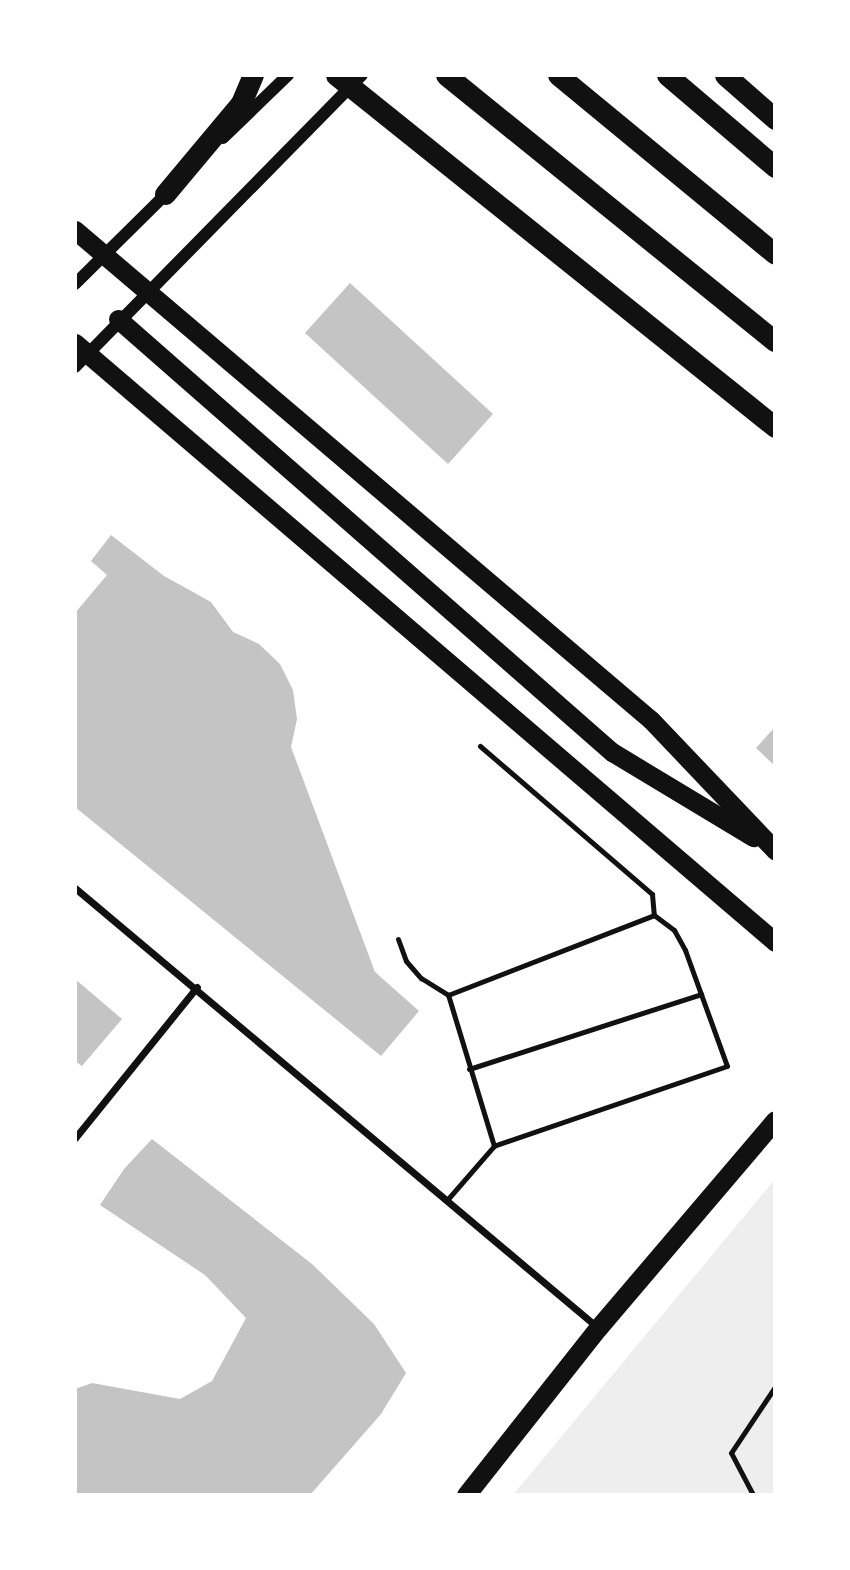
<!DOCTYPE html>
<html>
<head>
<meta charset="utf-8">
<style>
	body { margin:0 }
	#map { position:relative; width:850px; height:1570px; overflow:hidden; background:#fff; font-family:"Open Sans",sans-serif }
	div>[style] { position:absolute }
	.green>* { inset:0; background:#eee }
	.building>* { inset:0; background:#c4c4c4 }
	.path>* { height:4.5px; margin:-2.25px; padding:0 2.25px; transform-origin:2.25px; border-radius:2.25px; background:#111 }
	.service>* { height:5px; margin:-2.5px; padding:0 2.5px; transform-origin:2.5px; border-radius:2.5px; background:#111 }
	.minor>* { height:7px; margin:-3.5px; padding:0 3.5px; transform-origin:3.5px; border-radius:3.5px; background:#111 }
	.tertiary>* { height:12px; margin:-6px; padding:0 6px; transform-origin:6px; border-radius:6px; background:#111 }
	.trunk>* { height:19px; margin:-9.5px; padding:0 9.5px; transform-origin:9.5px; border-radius:9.5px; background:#111 }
	.motorway>* { height:21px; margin:-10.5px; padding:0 10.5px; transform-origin:10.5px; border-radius:10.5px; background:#111 }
	span { translate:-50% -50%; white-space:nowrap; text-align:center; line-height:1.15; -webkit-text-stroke:5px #fff; paint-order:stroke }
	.frame { position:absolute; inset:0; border:77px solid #fff; pointer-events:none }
</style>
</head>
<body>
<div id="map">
	<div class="green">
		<div style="clip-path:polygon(775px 1179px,775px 1495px,513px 1495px)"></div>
	</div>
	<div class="building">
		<div style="clip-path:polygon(350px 283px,493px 414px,448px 464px,305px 333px)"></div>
		<div style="clip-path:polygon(111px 535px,164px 576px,211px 602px,233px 632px,259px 644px,280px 664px,293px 690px,297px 719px,291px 747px,375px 972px,419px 1011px,381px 1056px,75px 807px,75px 613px,107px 575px,91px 561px)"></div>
		<div style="clip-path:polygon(775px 727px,775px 766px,756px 748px)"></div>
		<div style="clip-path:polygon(75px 979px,122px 1019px,82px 1066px,75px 1061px)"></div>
		<div style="clip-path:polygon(152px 1139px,312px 1264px,374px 1324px,406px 1373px,381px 1414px,310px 1495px,75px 1495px,75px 1389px,92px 1383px,180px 1399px,212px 1381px,246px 1318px,205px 1275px,100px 1205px,124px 1169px)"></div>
	</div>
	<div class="path">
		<div style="left:753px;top:1495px;width:47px;rotate:-117.6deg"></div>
		<div style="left:731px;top:1453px;width:79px;rotate:-56.3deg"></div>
	</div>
	<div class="service">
		<div style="left:480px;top:746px;width:227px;rotate:40.7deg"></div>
		<div style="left:652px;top:894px;width:21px;rotate:85deg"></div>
		<div style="left:654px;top:915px;width:25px;rotate:37deg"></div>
		<div style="left:674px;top:930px;width:23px;rotate:61deg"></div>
		<div style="left:685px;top:950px;width:123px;rotate:70.1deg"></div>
		<div style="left:727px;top:1066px;width:246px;rotate:161.1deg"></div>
		<div style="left:398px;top:939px;width:23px;rotate:70deg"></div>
		<div style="left:406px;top:961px;width:23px;rotate:49deg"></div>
		<div style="left:421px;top:978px;width:32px;rotate:32deg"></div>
		<div style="left:469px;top:1069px;width:244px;rotate:-17.9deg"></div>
		<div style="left:447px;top:1200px;width:72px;rotate:-49deg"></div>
		<div style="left:494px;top:1146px;width:158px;rotate:-106.9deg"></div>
		<div style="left:448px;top:995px;width:221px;rotate:-21.2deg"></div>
	</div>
	<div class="minor">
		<div style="left:75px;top:888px;width:682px;rotate:40.06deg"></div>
		<div style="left:75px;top:1138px;width:194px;rotate:-51.1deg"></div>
	</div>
	<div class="tertiary">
		<div style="left:223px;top:138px;width:91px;rotate:-44.1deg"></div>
		<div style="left:75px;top:284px;width:134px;rotate:-44.7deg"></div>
		<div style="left:75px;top:367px;width:409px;rotate:-45.5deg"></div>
	</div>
	<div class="trunk">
		<div style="left:75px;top:230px;width:756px;rotate:40.39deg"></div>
		<div style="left:651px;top:720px;width:180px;rotate:46.4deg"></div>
		<div style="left:118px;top:319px;width:657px;rotate:41.24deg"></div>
		<div style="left:612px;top:752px;width:165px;rotate:31.1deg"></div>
		<div style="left:75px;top:343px;width:921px;rotate:40.55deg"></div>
		<div style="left:466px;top:1495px;width:213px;rotate:-51.7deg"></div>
		<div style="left:598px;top:1328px;width:273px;rotate:-49.6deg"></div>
	</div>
	<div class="motorway">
		<div style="left:336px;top:75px;width:563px;rotate:38.72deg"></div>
		<div style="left:446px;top:75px;width:423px;rotate:39deg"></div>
		<div style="left:558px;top:75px;width:281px;rotate:39.5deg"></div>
		<div style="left:667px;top:75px;width:142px;rotate:40.4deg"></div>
		<div style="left:725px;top:75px;width:67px;rotate:41.3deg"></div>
		<div style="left:165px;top:194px;width:119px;rotate:-50.1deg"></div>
		<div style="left:241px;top:103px;width:30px;rotate:-67deg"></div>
	</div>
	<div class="frame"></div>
</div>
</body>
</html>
